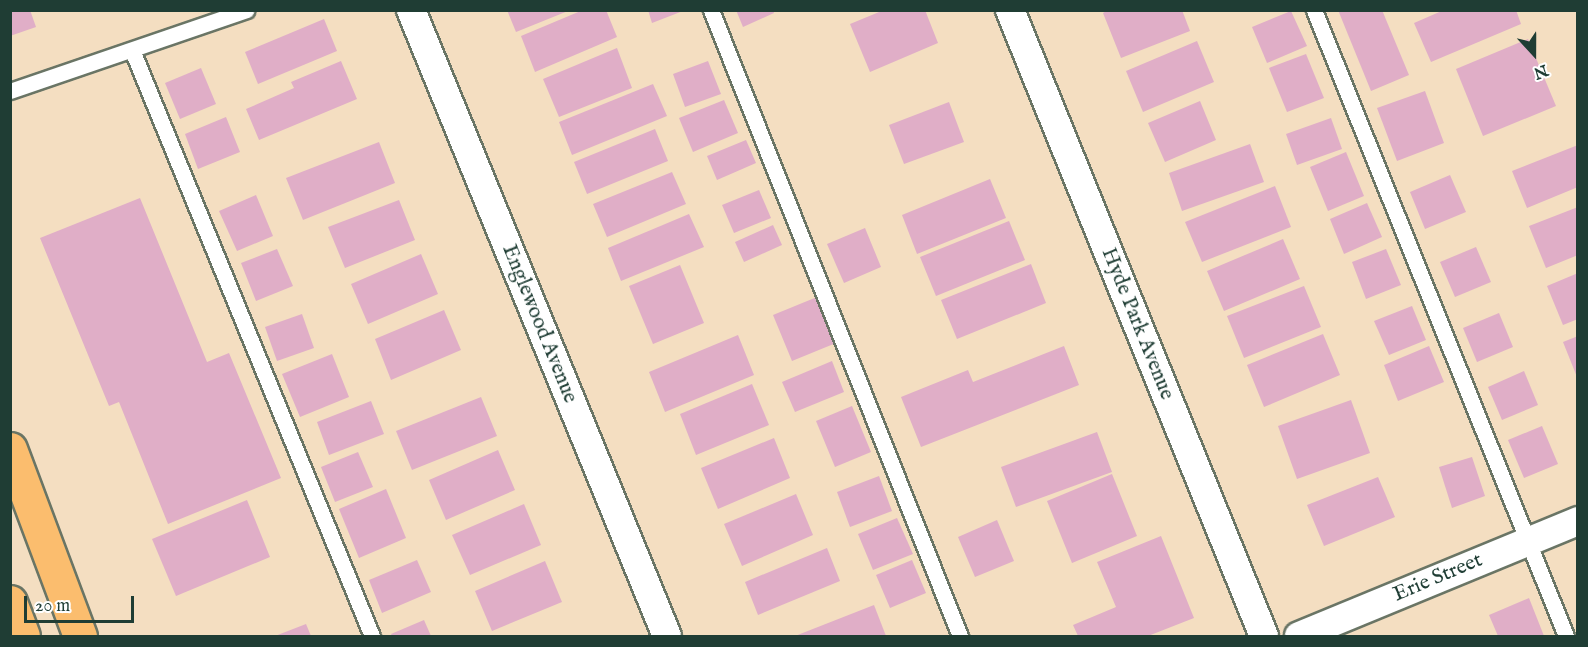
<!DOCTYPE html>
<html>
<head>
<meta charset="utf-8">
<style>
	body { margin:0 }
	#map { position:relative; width:1588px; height:647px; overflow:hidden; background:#f4dec1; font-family:"IM FELL English",serif }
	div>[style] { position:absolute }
	.building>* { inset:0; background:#e0aec7 }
	.roads { filter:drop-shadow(2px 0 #6a7565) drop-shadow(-2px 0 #6a7565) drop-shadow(0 2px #6a7565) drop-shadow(0 -2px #6a7565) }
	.lane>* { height:15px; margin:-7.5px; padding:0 7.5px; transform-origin:7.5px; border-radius:7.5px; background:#fff }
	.street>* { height:28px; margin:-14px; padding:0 14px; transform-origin:14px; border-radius:14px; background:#fff }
	.primary>* { height:33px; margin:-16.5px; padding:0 16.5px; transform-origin:16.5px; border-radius:16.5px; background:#fbbd6e }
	span { translate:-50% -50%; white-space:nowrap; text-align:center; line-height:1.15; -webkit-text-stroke:4.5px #fff; paint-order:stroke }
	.street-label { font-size:21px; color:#1f3d34 }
	.frame { position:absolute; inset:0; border:12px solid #1f3d34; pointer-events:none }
	.north { position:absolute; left:1504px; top:24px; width:60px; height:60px; -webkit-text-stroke:4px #fff; paint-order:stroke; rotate:159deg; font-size:16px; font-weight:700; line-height:24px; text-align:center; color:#1f3d34 }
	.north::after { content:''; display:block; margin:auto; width:21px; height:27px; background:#1f3d34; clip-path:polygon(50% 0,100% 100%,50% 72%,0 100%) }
	.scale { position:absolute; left:24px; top:596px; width:110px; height:27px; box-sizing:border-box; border:3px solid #1f3d34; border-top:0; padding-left:8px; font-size:18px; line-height:21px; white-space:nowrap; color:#1f3d34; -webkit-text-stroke:4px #fff; paint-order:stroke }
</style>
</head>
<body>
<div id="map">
	<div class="building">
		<div style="clip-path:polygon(10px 10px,30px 10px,36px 27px,10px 36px)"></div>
		<div style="clip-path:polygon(507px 10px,568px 10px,568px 11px,516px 32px)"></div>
		<div style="clip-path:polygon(583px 10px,606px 10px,617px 37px,535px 72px,521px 36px)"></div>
		<div style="clip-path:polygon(648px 10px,683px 10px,683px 11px,652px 23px)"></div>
		<div style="clip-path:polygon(736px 10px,773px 10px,774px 13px,743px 27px)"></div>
		<div style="clip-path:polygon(884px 10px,925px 10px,938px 43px,870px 72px,850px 24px)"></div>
		<div style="clip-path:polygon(1108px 10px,1182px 10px,1190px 31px,1121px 58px,1103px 13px)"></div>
		<div style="clip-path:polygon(1338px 10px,1382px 10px,1409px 75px,1371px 91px)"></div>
		<div style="clip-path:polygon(1444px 10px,1516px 10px,1521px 24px,1431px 62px,1414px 23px)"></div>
		<div style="clip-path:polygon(1291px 11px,1307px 46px,1267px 63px,1252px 27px)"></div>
		<div style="clip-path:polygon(324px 19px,337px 51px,258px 84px,245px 52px)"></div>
		<div style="clip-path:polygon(1528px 39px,1556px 106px,1483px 136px,1456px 69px)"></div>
		<div style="clip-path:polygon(1197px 41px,1214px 82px,1143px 112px,1126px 71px)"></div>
		<div style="clip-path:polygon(617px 48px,632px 88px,559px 117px,543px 79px)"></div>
		<div style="clip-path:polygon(1306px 54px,1324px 98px,1287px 112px,1269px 68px)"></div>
		<div style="clip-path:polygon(341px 61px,357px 99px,259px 140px,246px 109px,294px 88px,291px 82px)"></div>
		<div style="clip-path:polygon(708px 61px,721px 94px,685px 107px,673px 74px)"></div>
		<div style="clip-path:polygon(201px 68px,216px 104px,180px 119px,165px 83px)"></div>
		<div style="clip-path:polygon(653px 84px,667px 116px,572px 155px,559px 122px)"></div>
		<div style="clip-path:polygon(1425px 91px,1444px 143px,1397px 161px,1377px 108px)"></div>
		<div style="clip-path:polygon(724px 100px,738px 133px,693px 152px,679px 118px)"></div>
		<div style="clip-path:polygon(1200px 101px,1216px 140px,1165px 162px,1148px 123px)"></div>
		<div style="clip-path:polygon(949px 102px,964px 142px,904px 164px,889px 125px)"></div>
		<div style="clip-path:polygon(226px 117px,240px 152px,198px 169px,185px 134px)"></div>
		<div style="clip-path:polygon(1331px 118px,1342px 149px,1297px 165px,1286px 134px)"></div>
		<div style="clip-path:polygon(655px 129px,668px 161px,587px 194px,574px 162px)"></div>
		<div style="clip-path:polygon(746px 140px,756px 163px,717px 180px,707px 156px)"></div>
		<div style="clip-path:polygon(379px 142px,395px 183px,303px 220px,286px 178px)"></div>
		<div style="clip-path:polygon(1250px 144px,1264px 182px,1182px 211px,1169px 173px)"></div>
		<div style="clip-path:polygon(1578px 145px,1578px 187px,1527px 208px,1512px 171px)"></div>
		<div style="clip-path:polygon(1346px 152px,1364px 196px,1328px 211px,1310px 167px)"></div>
		<div style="clip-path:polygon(672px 172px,686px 204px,607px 237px,593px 204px)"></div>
		<div style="clip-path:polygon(1450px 175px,1466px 212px,1425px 229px,1410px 192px)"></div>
		<div style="clip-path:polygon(990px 179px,1006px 218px,917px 254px,902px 215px)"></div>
		<div style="clip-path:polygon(1275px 186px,1291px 227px,1202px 262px,1185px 222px)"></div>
		<div style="clip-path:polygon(759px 190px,771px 218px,734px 233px,722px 205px)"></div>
		<div style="clip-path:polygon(256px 195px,273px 236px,237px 251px,219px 211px)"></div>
		<div style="clip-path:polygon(140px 198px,207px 362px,229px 353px,281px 478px,168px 524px,119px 402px,109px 406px,40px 238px)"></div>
		<div style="clip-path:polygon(399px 200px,415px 240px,345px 268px,328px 227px)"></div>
		<div style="clip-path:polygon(1367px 203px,1382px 237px,1344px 254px,1330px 219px)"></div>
		<div style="clip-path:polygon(1578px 207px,1578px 255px,1546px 268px,1529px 226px)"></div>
		<div style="clip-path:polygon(689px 214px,704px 247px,621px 281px,608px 248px)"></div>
		<div style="clip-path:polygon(1009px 221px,1025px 260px,936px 296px,920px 257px)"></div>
		<div style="clip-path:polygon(773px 225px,782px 245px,744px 262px,735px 242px)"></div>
		<div style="clip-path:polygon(865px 228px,881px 267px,844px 283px,827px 244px)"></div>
		<div style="clip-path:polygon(1283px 239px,1300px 279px,1224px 311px,1207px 271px)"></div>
		<div style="clip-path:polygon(1476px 247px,1491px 282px,1455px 297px,1440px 262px)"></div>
		<div style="clip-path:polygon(277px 249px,293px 286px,256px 301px,241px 263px)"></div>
		<div style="clip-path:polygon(1386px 249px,1401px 285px,1366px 299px,1352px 262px)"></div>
		<div style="clip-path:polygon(421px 254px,438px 294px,368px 324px,351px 284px)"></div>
		<div style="clip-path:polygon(1031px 264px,1046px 303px,957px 339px,941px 300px)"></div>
		<div style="clip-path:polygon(680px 265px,704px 323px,653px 344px,629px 286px)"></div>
		<div style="clip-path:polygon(1578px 273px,1578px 319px,1563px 325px,1547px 286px)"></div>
		<div style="clip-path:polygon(1304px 286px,1321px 327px,1244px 358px,1227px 316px)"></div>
		<div style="clip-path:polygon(817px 297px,836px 343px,792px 361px,773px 315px)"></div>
		<div style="clip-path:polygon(1412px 306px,1426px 340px,1389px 355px,1374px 321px)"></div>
		<div style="clip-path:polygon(444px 310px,461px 350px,391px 380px,375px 339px)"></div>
		<div style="clip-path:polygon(1499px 313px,1513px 347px,1477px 362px,1463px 328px)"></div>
		<div style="clip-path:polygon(302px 314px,314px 348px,277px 361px,265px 327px)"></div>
		<div style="clip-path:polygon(1323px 334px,1340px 375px,1264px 407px,1247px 365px)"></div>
		<div style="clip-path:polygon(738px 335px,754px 375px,665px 412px,649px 372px)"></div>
		<div style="clip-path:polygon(1578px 336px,1578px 377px,1577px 377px,1563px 342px)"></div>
		<div style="clip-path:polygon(1064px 346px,1079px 385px,921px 447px,901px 397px,968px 370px,973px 382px)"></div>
		<div style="clip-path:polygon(1429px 346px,1444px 382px,1398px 401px,1384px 365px)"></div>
		<div style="clip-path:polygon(332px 354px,349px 397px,300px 417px,282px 374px)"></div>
		<div style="clip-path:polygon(832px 361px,844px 392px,795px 412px,782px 382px)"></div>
		<div style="clip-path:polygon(1524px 371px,1538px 405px,1502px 420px,1488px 387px)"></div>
		<div style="clip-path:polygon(752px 384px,769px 425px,696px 455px,680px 414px)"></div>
		<div style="clip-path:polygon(481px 397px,497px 436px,412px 470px,396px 431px)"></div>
		<div style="clip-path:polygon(1351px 400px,1370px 453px,1297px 479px,1278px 426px)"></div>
		<div style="clip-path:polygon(371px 401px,384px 434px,329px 455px,317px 422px)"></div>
		<div style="clip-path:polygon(852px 406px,871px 452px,835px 467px,816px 421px)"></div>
		<div style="clip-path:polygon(1542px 426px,1558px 464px,1524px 478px,1508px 440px)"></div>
		<div style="clip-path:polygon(1097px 432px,1112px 472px,1016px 507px,1001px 467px)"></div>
		<div style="clip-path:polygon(774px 438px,790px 478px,718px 509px,701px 468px)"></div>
		<div style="clip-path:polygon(498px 450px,515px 490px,446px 520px,429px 480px)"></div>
		<div style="clip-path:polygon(358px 452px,373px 487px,335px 502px,321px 467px)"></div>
		<div style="clip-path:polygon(1472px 457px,1485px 496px,1452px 508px,1439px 467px)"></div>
		<div style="clip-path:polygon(1112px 474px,1137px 536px,1072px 563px,1047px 501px)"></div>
		<div style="clip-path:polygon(879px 476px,892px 511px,850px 527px,837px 492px)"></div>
		<div style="clip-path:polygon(1378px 477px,1395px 517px,1324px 546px,1307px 505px)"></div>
		<div style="clip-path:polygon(386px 489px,406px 538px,359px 558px,339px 509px)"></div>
		<div style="clip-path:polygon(796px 494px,813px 535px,742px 566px,724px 524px)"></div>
		<div style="clip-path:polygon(247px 500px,270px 557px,176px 596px,152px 539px)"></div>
		<div style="clip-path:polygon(524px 504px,541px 545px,470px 575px,452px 535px)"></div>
		<div style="clip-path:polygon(897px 518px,913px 554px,873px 570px,858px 534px)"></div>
		<div style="clip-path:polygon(997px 520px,1014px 561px,975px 577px,958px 537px)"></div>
		<div style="clip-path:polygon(1161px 536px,1194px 618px,1148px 636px,1078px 636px,1073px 625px,1116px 607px,1097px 562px)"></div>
		<div style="clip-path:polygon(827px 548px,840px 581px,758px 615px,745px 582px)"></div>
		<div style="clip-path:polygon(417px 560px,431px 592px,382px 613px,369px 580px)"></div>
		<div style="clip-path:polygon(912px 560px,926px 593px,890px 608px,876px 575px)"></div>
		<div style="clip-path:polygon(545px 561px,562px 602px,492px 631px,475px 591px)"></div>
		<div style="clip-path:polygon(1529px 598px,1544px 636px,1498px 636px,1489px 615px)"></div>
		<div style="clip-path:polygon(874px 605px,886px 636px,795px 636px)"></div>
		<div style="clip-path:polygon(424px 620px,431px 636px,392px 636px,391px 634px)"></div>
		<div style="clip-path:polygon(306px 624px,311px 636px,275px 636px)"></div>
	</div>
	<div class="roads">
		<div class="lane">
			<div style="left:711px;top:10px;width:674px;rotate:68.31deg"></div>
			<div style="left:1314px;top:10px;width:675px;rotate:68.07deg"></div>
			<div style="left:132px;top:50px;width:633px;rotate:67.73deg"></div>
			<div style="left:10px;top:91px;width:250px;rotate:-18.9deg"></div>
		</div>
		<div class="street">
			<div style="left:411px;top:10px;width:676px;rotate:67.76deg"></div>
			<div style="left:1010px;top:10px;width:676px;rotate:67.92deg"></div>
			<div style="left:1299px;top:636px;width:302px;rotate:-22.4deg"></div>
		</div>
		<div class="primary">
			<div style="left:10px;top:449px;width:200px;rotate:69.5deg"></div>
			<div style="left:10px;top:602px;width:36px;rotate:69deg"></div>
		</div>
	</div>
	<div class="street-label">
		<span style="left:539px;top:324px;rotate:68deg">Englewood Avenue</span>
		<span style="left:1137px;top:324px;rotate:68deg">Hyde Park Avenue</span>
		<span style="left:1438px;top:578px;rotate:-23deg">Erie Street</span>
	</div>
	<div class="frame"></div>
	<div class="north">N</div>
	<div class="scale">20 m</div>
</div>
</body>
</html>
